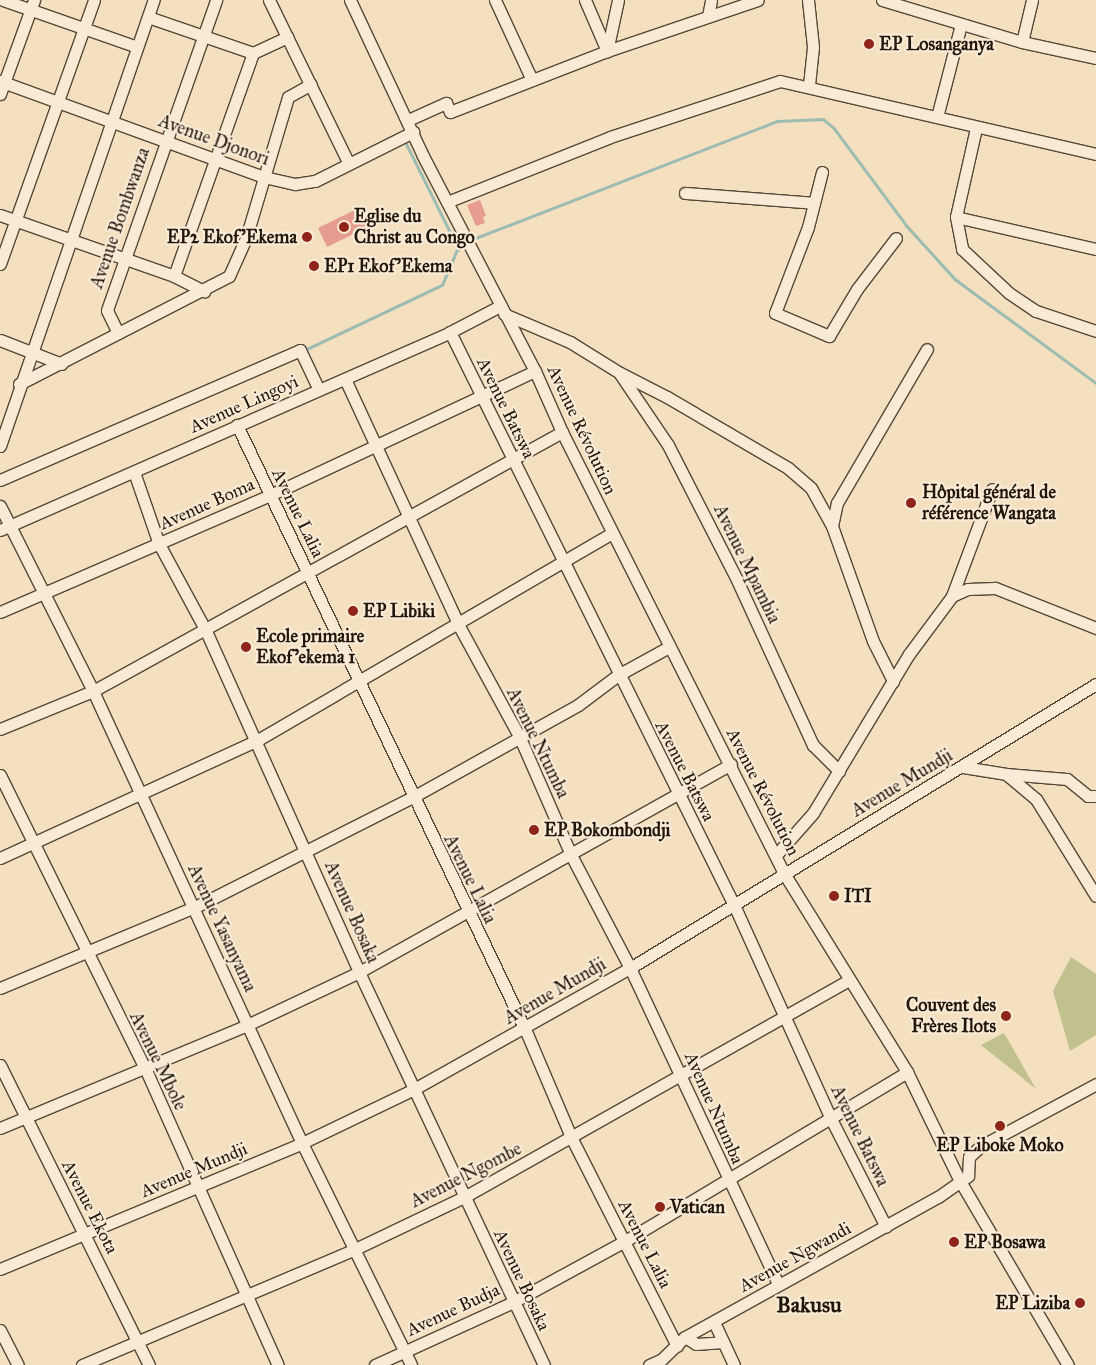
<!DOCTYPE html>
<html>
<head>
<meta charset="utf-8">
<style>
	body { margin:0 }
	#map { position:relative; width:1096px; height:1365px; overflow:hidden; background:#f4dfbe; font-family:"IM FELL Great Primer",serif }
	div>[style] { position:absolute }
	.green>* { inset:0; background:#c0c18e }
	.stream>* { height:2.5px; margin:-1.25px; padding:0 1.25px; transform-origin:1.25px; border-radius:1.25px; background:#9cbcb2 }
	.building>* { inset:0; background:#e69c90 }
	.roads { filter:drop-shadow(1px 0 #554838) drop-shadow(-1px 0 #554838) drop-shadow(0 1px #554838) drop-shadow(0 -1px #554838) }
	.minor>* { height:11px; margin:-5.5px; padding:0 5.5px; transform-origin:5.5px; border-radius:5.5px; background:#f8ead5 }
	.dots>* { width:14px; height:14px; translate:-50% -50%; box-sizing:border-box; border:2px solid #f8ead5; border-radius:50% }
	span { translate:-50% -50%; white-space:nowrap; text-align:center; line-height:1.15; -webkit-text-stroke:4.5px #f8ead5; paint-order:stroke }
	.poi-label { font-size:18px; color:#20160b; font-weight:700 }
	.left { translate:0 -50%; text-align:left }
	.right { translate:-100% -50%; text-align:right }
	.street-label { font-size:18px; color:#20160b }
	.district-label { font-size:22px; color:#20160b; font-weight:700 }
</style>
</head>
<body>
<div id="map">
	<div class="green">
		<div style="clip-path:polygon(1071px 957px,1096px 974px,1096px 1035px,1070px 1051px,1053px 991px)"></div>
		<div style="clip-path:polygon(1004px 1033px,1036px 1089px,981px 1045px)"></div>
	</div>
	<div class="stream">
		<div style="left:406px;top:143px;width:119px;rotate:63.6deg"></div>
		<div style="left:473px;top:239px;width:326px;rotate:-21.2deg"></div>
		<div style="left:777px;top:121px;width:46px;rotate:-2.5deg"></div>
		<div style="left:823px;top:119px;width:14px;rotate:39deg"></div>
		<div style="left:834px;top:128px;width:122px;rotate:53.3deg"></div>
		<div style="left:907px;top:226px;width:72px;rotate:47.8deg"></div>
		<div style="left:955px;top:279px;width:175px;rotate:36.4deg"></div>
		<div style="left:307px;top:349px;width:149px;rotate:-25.4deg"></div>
		<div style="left:442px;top:285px;width:38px;rotate:-67deg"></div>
	</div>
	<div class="building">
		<div style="clip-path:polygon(480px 200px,486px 216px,483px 217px,485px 223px,476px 226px,467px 205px)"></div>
		<div style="clip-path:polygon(361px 207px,370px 226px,327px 247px,318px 228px)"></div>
	</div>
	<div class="roads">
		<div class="minor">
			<div style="left:3px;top:0;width:142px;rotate:19.3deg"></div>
			<div style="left:269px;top:0;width:182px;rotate:64deg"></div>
			<div style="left:350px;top:0;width:172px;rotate:64.9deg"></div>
			<div style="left:423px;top:156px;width:242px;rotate:62.5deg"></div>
			<div style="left:535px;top:371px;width:67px;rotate:66.1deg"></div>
			<div style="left:562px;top:432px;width:496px;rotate:63.3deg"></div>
			<div style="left:785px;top:875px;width:232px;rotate:58.2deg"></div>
			<div style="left:907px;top:1072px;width:121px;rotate:64.1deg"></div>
			<div style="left:960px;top:1181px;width:213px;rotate:59.6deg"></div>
			<div style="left:495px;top:0;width:88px;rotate:65.2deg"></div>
			<div style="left:585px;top:0;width:56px;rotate:66.7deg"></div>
			<div style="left:808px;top:0;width:47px;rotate:83.9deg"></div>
			<div style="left:813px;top:47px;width:39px;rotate:96deg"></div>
			<div style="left:882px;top:0;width:146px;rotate:16.7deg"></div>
			<div style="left:1022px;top:42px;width:76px;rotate:12.2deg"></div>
			<div style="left:708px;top:16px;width:16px;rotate:-79deg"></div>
			<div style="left:148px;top:17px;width:111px;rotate:18.9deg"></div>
			<div style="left:1022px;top:42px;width:43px;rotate:-76.6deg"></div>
			<div style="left:607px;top:51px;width:52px;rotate:-77.8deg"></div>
			<div style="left:0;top:81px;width:281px;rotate:20deg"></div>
			<div style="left:264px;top:177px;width:32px;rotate:13deg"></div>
			<div style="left:295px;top:184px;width:20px;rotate:-9deg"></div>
			<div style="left:315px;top:181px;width:110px;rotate:-26.6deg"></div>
			<div style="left:0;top:94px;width:100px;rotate:-70.1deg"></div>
			<div style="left:937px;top:117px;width:96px;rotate:-75.5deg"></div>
			<div style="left:408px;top:120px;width:42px;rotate:-24.1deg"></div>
			<div style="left:446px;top:103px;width:10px;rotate:66deg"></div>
			<div style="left:450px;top:112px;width:168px;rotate:-21.2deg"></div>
			<div style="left:607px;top:51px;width:159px;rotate:-18.7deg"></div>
			<div style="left:976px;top:128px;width:91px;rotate:102.7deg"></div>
			<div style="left:956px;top:217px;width:33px;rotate:79deg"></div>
			<div style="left:962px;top:249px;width:64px;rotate:43.1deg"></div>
			<div style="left:1009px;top:293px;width:32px;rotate:34deg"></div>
			<div style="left:1036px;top:311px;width:63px;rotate:18.4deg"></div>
			<div style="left:822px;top:172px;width:57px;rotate:104.3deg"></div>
			<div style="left:808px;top:227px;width:92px;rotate:111deg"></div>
			<div style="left:775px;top:313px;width:59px;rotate:23.1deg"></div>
			<div style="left:829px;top:336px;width:55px;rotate:-59.2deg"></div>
			<div style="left:857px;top:289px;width:64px;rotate:-52.6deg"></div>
			<div style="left:685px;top:193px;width:129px;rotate:4.4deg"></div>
			<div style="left:447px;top:202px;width:175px;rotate:-21.7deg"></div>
			<div style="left:610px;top:137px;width:179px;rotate:-18.2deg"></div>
			<div style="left:780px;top:81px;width:324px;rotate:13deg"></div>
			<div style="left:0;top:215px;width:184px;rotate:19.3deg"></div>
			<div style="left:174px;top:276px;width:34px;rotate:27deg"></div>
			<div style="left:956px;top:217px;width:144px;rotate:12.9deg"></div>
			<div style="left:0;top:264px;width:280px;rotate:-70.4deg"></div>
			<div style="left:174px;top:276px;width:237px;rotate:-70.5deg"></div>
			<div style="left:253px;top:53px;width:38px;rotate:-25deg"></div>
			<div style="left:504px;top:314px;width:72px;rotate:23deg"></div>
			<div style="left:570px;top:342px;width:59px;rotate:31.8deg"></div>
			<div style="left:620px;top:373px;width:53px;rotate:27.1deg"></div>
			<div style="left:667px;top:397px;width:140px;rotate:30.4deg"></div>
			<div style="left:788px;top:468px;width:30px;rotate:41deg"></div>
			<div style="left:811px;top:488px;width:43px;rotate:61.1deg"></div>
			<div style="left:832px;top:526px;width:122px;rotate:70.4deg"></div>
			<div style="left:873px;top:641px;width:45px;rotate:63.4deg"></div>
			<div style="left:450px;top:332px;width:640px;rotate:63.64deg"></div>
			<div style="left:734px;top:905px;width:233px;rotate:65.6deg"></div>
			<div style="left:830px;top:1117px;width:123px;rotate:63deg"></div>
			<div style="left:118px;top:333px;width:25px;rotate:-116deg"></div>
			<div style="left:107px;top:310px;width:329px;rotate:-70.6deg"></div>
			<div style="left:0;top:340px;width:66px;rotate:21.2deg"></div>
			<div style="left:620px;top:374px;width:86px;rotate:55.9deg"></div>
			<div style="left:668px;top:445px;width:152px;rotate:62.9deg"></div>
			<div style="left:737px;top:580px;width:182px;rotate:65.3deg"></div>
			<div style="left:813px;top:745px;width:37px;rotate:45deg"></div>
			<div style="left:345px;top:379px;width:272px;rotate:65.2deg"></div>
			<div style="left:459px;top:626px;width:128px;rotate:61.4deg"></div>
			<div style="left:520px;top:738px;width:128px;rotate:66.4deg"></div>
			<div style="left:571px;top:855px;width:127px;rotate:62.4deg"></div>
			<div style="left:630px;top:968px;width:349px;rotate:64.9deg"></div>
			<div style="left:19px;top:384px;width:236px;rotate:-27.2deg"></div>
			<div style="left:229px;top:276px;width:42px;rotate:-65.9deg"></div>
			<div style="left:246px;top:238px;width:147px;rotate:-73.4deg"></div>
			<div style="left:288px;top:97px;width:26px;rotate:-29deg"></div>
			<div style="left:237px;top:425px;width:669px;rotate:64.51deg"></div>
			<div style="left:525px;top:1029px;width:120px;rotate:66.9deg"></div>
			<div style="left:572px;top:1139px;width:232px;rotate:63.1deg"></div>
			<div style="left:0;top:446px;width:472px;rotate:-71deg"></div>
			<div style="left:134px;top:472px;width:76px;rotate:70.9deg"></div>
			<div style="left:159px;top:544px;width:99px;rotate:61.6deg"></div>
			<div style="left:206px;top:631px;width:374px;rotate:65.8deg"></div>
			<div style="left:359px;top:972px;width:434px;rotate:64.8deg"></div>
			<div style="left:0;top:480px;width:327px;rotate:-23.4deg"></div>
			<div style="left:300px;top:350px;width:44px;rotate:64.6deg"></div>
			<div style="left:0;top:506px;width:207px;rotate:63.3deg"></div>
			<div style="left:93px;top:691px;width:498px;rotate:65.2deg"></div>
			<div style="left:302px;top:1143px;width:247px;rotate:63.8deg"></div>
			<div style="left:832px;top:526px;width:24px;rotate:-78deg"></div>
			<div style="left:837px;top:503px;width:178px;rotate:-59.7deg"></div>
			<div style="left:0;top:530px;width:492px;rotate:-23.7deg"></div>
			<div style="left:450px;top:332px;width:56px;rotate:-27.5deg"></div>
			<div style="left:952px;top:596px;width:114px;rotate:-69.5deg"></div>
			<div style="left:0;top:612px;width:292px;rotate:-23.4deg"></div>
			<div style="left:268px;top:496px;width:295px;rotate:-25.1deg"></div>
			<div style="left:0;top:729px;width:100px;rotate:-22.2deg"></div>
			<div style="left:93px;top:691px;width:536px;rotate:-28.91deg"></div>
			<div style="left:963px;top:767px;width:44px;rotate:9.2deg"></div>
			<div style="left:1006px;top:774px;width:39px;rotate:40deg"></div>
			<div style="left:1036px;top:799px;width:114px;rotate:58.3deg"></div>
			<div style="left:1006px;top:774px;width:61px;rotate:4.7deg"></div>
			<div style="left:1067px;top:779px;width:27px;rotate:39deg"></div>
			<div style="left:1088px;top:796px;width:8px"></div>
			<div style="left:0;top:775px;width:327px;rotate:63.7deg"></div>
			<div style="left:145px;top:1068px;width:325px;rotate:65.9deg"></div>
			<div style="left:776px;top:855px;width:56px;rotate:-48.6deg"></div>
			<div style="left:813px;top:813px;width:186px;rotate:-58.9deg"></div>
			<div style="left:909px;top:654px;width:72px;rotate:-53.4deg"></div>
			<div style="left:952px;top:596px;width:17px;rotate:-24deg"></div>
			<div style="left:968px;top:589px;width:27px;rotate:-2deg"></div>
			<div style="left:995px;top:588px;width:109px;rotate:21.6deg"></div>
			<div style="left:0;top:858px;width:281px;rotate:-24.6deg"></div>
			<div style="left:256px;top:741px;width:412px;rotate:-30.3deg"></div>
			<div style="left:0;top:988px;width:211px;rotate:-22.6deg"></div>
			<div style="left:195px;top:907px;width:242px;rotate:-26.8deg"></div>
			<div style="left:411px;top:798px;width:191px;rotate:-29.1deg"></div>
			<div style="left:578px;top:705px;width:50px;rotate:-36.9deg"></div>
			<div style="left:618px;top:675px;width:58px;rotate:-28.8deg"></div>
			<div style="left:0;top:1065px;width:335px;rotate:63.6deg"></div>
			<div style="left:0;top:1128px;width:268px;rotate:-22.6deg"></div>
			<div style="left:247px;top:1025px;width:124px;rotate:-25.3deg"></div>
			<div style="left:359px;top:972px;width:426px;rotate:-29.2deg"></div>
			<div style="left:0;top:1269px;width:327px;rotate:-22.6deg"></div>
			<div style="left:302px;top:1143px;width:124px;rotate:-25.7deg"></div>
			<div style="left:414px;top:1089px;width:248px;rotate:-29.3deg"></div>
			<div style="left:630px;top:968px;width:546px;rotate:-31.36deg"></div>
			<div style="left:714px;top:1322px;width:47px;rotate:65.1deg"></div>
			<div style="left:0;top:1330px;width:39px;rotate:63deg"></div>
			<div style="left:685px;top:1337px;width:13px;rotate:32deg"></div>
			<div style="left:696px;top:1344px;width:27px;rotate:-4deg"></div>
			<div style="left:82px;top:1365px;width:297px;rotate:-23deg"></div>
			<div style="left:355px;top:1249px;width:121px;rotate:-25.5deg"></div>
			<div style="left:464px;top:1197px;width:441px;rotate:-29.4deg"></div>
			<div style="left:375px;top:1365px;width:152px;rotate:-24.5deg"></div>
			<div style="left:513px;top:1302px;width:128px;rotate:-28.6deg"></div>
			<div style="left:625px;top:1241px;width:329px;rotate:-30.9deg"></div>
			<div style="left:649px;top:1365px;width:13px;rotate:-23deg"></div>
			<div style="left:661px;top:1360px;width:33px;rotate:-44deg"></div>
			<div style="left:685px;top:1337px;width:289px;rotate:-29deg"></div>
			<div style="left:938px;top:1197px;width:37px;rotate:-35deg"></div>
			<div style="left:968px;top:1176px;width:19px;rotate:-87deg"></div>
			<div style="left:969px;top:1157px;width:16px;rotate:-43deg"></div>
			<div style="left:981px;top:1146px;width:131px;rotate:-28.3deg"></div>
		</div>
	</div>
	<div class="dots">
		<div style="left:869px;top:44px;background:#8f2418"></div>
		<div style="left:344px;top:227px;background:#8f2418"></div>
		<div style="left:307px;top:237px;background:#8f2418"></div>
		<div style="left:314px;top:266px;background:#8f2418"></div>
		<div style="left:911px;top:503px;background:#8f2418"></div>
		<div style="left:353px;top:611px;background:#8f2418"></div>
		<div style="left:246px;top:647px;background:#8f2418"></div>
		<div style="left:534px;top:830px;background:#8f2418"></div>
		<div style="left:834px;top:896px;background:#8f2418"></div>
		<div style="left:1006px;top:1016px;background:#8f2418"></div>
		<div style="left:1000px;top:1126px;background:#8f2418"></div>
		<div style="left:660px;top:1207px;background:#8f2418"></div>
		<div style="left:954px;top:1242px;background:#8f2418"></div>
		<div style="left:1080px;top:1303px;background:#8f2418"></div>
	</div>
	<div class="poi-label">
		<span class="left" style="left:879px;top:44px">EP Losanganya</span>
		<span class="left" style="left:354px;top:227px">Eglise du<br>Christ au Congo</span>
		<span class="right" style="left:297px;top:237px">EP2 Ekof'Ekema</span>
		<span class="left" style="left:324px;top:266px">EP1 Ekof'Ekema</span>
		<span class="left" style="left:922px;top:503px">Hôpital général de<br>référence Wangata</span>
		<span class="left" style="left:363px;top:611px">EP Libiki</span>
		<span class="left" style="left:256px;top:647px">Ecole primaire<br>Ekof'ekema 1</span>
		<span class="left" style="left:544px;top:830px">EP Bokombondji</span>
		<span class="left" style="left:844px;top:896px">ITI</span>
		<span class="right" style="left:996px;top:1016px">Couvent des<br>Frères Ilots</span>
		<span style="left:1000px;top:1145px">EP Liboke Moko</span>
		<span class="left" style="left:670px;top:1207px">Vatican</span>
		<span class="left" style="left:964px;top:1242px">EP Bosawa</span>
		<span class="right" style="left:1070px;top:1303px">EP Liziba</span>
	</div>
	<div class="street-label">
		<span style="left:214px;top:140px;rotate:20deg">Avenue Djonori</span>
		<span style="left:120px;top:218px;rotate:-71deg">Avenue Bombwanza</span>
		<span style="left:244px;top:404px;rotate:-24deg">Avenue Lingoyi</span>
		<span style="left:506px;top:408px;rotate:64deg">Avenue Batswa</span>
		<span style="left:582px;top:430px;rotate:65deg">Avenue Révolution</span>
		<span style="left:207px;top:504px;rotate:-24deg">Avenue Boma</span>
		<span style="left:298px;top:513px;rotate:64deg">Avenue Lalia</span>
		<span style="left:747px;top:564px;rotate:64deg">Avenue Mpambia</span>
		<span style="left:538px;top:743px;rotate:64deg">Avenue Ntumba</span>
		<span style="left:685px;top:771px;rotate:63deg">Avenue Batswa</span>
		<span style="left:902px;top:783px;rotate:-31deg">Avenue Mundji</span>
		<span style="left:763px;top:792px;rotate:63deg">Avenue Révolution</span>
		<span style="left:470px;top:879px;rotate:64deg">Avenue Lalia</span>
		<span style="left:352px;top:912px;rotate:66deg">Avenue Bosaka</span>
		<span style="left:222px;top:928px;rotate:65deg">Avenue Yasanyama</span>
		<span style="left:555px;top:991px;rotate:-30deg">Avenue Mundji</span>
		<span style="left:158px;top:1061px;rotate:64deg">Avenue Mbole</span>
		<span style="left:714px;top:1108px;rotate:66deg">Avenue Ntumba</span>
		<span style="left:860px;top:1136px;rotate:64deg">Avenue Batswa</span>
		<span style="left:194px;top:1170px;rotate:-23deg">Avenue Mundji</span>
		<span style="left:466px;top:1175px;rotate:-27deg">Avenue Ngombe</span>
		<span style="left:90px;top:1207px;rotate:63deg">Avenue Ekota</span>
		<span style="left:645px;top:1244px;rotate:63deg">Avenue Lalia</span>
		<span style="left:795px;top:1257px;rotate:-29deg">Avenue Ngwandi</span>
		<span style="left:522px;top:1280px;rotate:65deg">Avenue Bosaka</span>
		<span style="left:453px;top:1310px;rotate:-25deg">Avenue Budja</span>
	</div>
	<div class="district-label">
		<span style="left:809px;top:1305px">Bakusu</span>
	</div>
</div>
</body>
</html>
